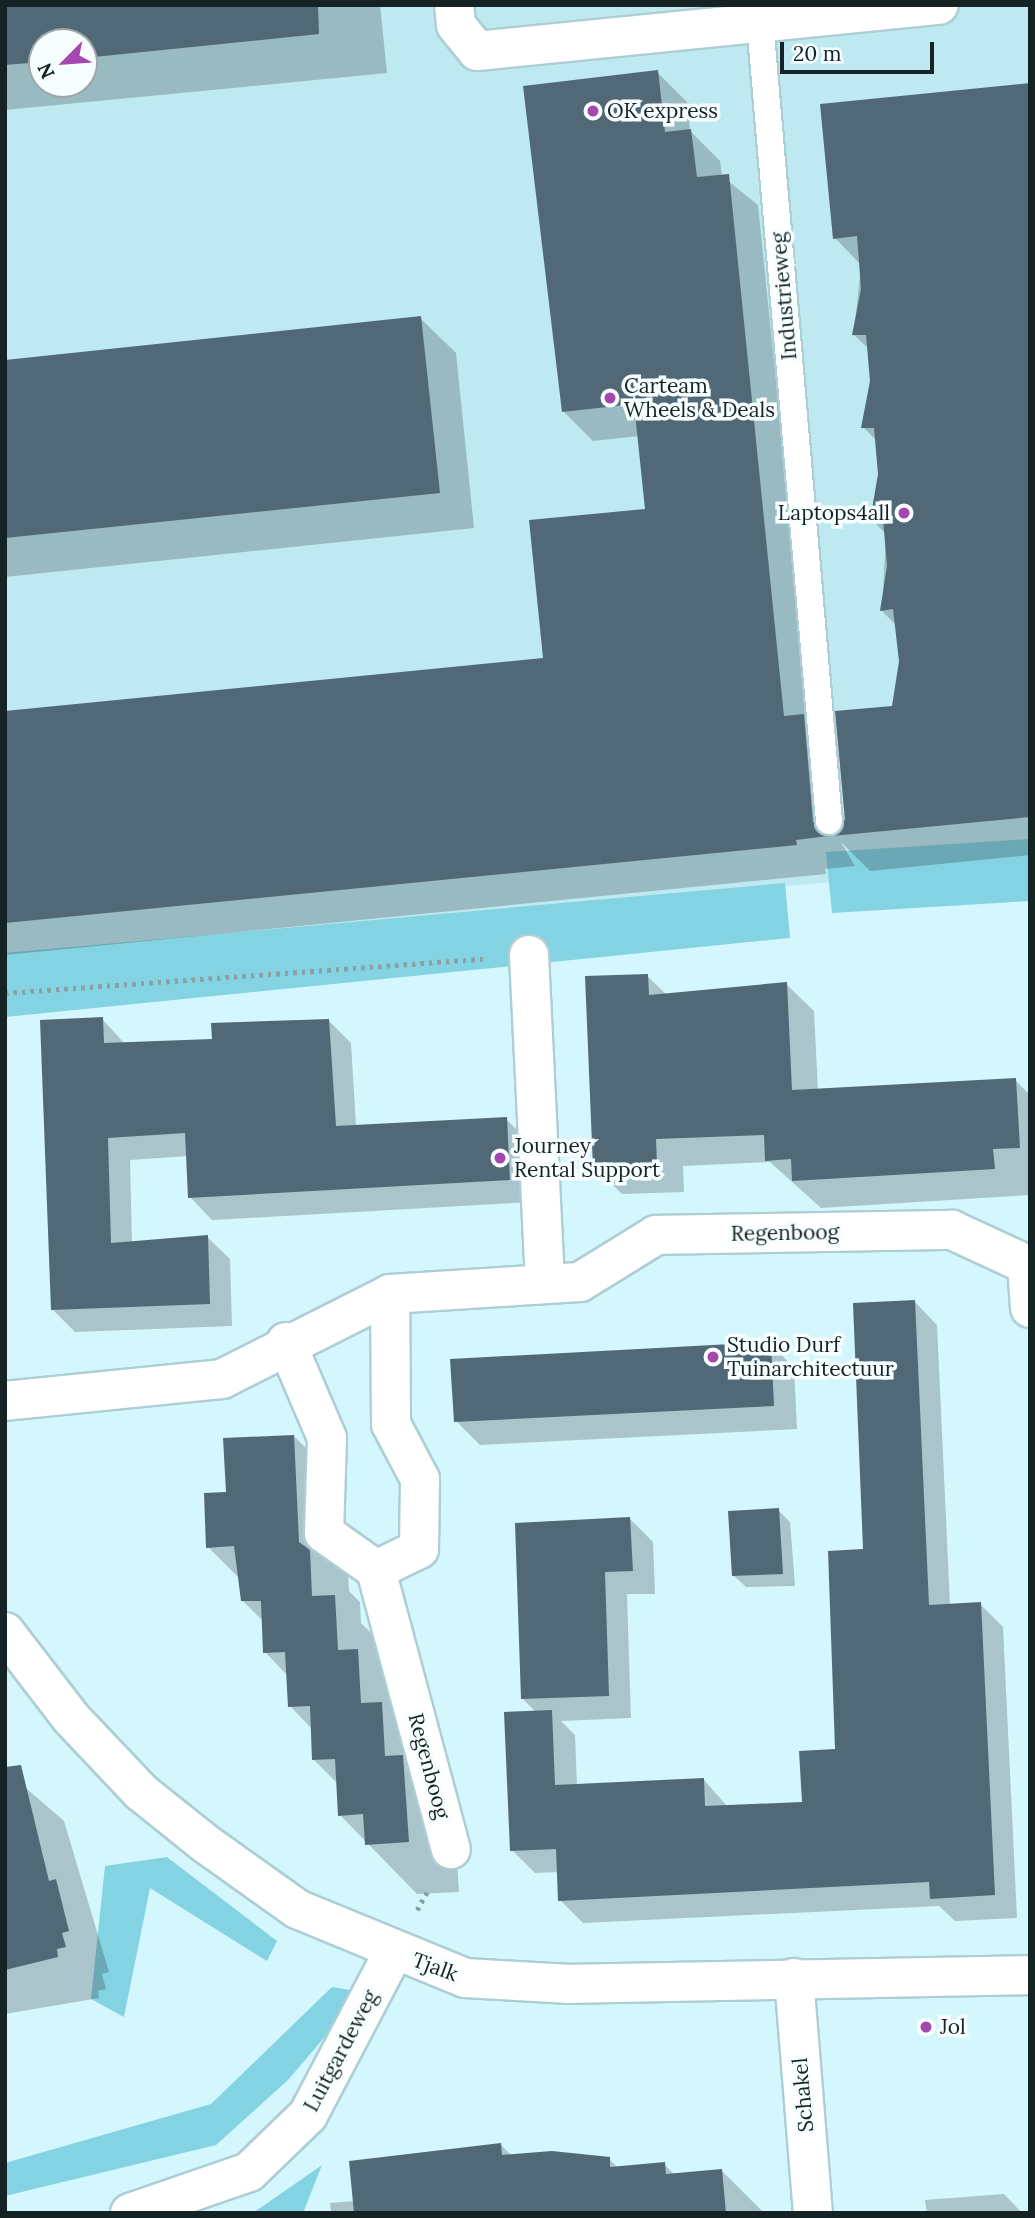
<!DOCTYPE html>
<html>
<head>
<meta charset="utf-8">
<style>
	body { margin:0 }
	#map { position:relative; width:1035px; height:2218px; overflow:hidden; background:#d4f6fd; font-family:Lora,serif }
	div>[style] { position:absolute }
	.built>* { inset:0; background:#bee9f1 }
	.green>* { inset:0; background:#84d3e2 }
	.shadow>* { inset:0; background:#0003 }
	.building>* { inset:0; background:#516977 }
	.path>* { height:4.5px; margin-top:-2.25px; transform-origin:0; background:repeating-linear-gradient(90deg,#87a1a6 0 3.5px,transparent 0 8.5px) }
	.roads { filter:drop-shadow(2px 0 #adced5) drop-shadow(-2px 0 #adced5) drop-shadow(0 2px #adced5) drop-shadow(0 -2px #adced5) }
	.lane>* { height:26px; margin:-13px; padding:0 13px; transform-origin:13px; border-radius:13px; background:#fff }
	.street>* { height:38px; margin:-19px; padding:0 19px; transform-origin:19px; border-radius:19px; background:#fff }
	.secondary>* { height:38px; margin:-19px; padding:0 19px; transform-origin:19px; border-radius:19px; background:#fff }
	.dots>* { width:19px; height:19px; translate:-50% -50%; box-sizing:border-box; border:4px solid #f7feff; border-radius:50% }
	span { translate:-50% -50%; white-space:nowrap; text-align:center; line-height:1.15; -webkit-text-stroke:7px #f7feff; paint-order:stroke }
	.poi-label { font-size:21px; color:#162325 }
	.left { translate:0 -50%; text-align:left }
	.right { translate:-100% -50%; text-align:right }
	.street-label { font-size:21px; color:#162325 }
	.frame { position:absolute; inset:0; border:7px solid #162325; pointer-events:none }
	.north { position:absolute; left:28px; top:28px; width:70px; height:70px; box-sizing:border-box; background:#f7feff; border:2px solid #9da6a8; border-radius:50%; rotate:245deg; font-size:19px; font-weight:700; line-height:28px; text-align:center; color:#162325 }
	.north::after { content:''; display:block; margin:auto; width:24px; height:32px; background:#a646af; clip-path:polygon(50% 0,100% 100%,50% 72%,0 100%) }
	.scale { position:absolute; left:780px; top:42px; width:154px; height:32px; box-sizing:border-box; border:4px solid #162325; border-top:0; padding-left:9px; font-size:21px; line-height:24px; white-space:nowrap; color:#162325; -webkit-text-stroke:5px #f7feff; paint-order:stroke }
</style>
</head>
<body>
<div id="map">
	<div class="built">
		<div style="clip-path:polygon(evenodd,5px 5px,1030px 5px,1030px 864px,5px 957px,5px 5px,42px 42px,84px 42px,84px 84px,42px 84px,42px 42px)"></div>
	</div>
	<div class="green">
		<div style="clip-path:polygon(1030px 839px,1030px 901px,832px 913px,826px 852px)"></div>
		<div style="clip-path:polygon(785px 883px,790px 938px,5px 1017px,5px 953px)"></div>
		<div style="clip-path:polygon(167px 1857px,277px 1941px,267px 1961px,150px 1888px,124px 2017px,91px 1999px,105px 1866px)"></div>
		<div style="clip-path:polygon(332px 1987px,363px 1992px,288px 2080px,216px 2145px,5px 2196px,5px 2163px,211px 2104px)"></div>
		<div style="clip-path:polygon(322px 2165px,303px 2213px,253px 2213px)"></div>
	</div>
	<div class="shadow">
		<div style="clip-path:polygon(evenodd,5px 5px,380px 5px,387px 73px,5px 110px,5px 5px,42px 42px,84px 42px,84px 84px,42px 84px,42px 42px)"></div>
		<div style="clip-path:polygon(657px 72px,687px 102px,690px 131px,720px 161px,722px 176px,758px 205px,811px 724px,840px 829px,893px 707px,901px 661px,897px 626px,882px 611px,886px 534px,872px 520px,880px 474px,877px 441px,863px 427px,871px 381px,869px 349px,854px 335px,861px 265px,835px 238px,1030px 85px,1030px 855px,870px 871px,841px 842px,855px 866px,825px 869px,826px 874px,5px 955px,5px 713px,545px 660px,647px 511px,639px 436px,593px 441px,563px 411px)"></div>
		<div style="clip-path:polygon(420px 318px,456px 353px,474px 528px,5px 577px,5px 362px)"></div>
		<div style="clip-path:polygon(647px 976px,667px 995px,786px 984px,814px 1011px,818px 1091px,1015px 1080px,1030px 1095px,1030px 1195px,821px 1208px,770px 1162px,683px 1166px,684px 1192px,622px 1194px,595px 1167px)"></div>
		<div style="clip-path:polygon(102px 1019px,125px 1044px,214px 1041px,328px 1020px,351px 1043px,356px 1126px,506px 1119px,529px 1142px,532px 1202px,212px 1220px,190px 1197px,188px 1156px,130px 1160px,132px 1243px,207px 1237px,230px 1259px,232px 1326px,75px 1332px,53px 1310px)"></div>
		<div style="clip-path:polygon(914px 1301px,937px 1325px,950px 1605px,980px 1604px,1003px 1627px,1017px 1918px,955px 1921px,939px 1906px,583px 1923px,560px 1900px,559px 1872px,535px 1873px,512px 1850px,536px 1712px,523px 1699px,630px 1519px,653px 1542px,655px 1594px,627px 1594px,631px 1718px,561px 1721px,575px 1735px,577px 1785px,704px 1780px,727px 1806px,804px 1803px,837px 1751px,865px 1551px)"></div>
		<div style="clip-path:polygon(771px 1344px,794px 1368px,797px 1429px,480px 1445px,456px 1421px)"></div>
		<div style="clip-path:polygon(294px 1436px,344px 1487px,349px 1591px,360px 1602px,361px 1623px,384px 1646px,453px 1807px,459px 1892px,417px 1894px,340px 1815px,338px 1784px,314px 1760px,312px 1729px,290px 1706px,288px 1676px,265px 1652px,263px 1621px,243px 1601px,240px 1579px,208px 1547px,228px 1493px)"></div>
		<div style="clip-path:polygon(778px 1510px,790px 1522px,795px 1586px,746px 1587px,733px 1575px)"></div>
		<div style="clip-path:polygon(5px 1770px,64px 1821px,109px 1972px,102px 1974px,106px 1989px,98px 1991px,99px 1998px,5px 2014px)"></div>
		<div style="clip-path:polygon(501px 2145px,512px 2156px,609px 2159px,618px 2168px,664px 2164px,675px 2175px,722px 2171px,764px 2213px,331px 2213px,330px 2203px,354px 2201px)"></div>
		<div style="clip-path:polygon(1004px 2194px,1022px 2213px,927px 2213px,925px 2200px)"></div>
	</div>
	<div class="building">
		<div style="clip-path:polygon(5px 5px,318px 5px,319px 34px,84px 58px,84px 42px,42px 42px,42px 62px,5px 65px)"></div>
		<div style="clip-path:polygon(658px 70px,665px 132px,691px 129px,697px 177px,729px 174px,784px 716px,804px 714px,813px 822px,828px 836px,796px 840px,797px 845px,5px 923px,5px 711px,543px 658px,529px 520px,645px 509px,634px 404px,562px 412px,523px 86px)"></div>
		<div style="clip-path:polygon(1030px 83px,1030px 817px,832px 836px,845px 820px,835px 711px,892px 706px,899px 661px,893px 609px,880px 611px,887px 566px,883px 519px,870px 521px,878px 474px,874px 428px,861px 428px,870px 381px,866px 335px,852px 335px,861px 289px,857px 236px,833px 239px,820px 104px)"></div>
		<div style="clip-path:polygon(421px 316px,440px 493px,5px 538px,5px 360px)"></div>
		<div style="clip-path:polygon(648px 974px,649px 995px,787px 982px,792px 1090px,1016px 1078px,1020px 1148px,993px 1149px,995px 1169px,792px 1181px,791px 1159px,765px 1161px,764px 1135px,656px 1139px,657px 1165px,593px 1168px,585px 976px)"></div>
		<div style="clip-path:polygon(103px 1017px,104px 1043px,212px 1039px,211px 1023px,329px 1019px,336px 1126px,507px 1117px,510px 1180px,188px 1198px,185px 1133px,108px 1138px,111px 1243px,208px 1235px,210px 1304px,51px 1310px,40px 1020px)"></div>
		<div style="clip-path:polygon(915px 1300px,929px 1605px,981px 1602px,995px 1895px,930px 1899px,929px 1882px,558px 1901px,556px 1849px,510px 1851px,504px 1712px,552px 1710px,555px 1785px,704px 1778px,705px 1806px,802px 1802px,799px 1751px,835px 1749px,828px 1551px,863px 1549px,853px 1303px)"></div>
		<div style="clip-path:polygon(771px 1342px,774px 1406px,454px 1422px,450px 1359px)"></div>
		<div style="clip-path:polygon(294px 1435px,299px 1542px,310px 1550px,312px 1596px,335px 1595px,338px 1650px,358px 1649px,361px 1703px,382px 1702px,385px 1756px,403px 1755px,409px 1842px,365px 1845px,363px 1814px,338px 1816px,335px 1759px,312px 1760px,310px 1706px,288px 1707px,285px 1652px,263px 1653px,261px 1601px,241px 1601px,234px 1546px,206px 1548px,204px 1493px,226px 1492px,223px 1438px)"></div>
		<div style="clip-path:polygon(779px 1508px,783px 1574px,732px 1576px,728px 1511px)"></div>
		<div style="clip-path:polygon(630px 1517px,633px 1571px,605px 1572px,609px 1696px,521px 1699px,515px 1523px)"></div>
		<div style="clip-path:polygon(21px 1765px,49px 1881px,56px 1879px,69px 1931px,62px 1933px,66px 1947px,57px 1949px,58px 1957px,5px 1970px,5px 1767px)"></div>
		<div style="clip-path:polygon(501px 2143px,502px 2155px,552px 2151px,610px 2157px,610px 2167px,665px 2162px,666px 2174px,722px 2169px,726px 2213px,354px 2213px,349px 2161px)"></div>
	</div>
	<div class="path">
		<div style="left:5px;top:993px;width:479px;rotate:-4.1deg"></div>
		<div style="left:417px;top:1910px;width:23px;rotate:-61deg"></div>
	</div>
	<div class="roads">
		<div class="lane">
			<div style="left:760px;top:23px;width:801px;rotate:85.06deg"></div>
		</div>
		<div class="street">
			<div style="left:454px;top:5px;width:20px;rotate:84deg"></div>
			<div style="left:456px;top:25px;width:33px;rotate:51deg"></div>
			<div style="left:477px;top:51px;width:464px;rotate:-5.7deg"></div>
			<div style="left:529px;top:955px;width:329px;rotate:87.2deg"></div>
			<div style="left:1027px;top:1266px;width:42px;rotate:85.9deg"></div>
			<div style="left:286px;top:1342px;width:104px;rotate:66.9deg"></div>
			<div style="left:327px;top:1438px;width:95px;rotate:91.8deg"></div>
			<div style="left:324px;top:1533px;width:64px;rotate:35.4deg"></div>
			<div style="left:376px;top:1570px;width:289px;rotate:75deg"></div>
			<div style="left:5px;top:1401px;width:218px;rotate:-5.8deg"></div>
			<div style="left:222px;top:1379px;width:188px;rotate:-26.8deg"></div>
			<div style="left:390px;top:1294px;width:190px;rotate:-3.6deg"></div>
			<div style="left:580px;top:1282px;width:89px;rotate:-31.7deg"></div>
			<div style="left:656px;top:1235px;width:296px;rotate:-1deg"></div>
			<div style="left:952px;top:1230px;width:86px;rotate:24.8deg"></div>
			<div style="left:376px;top:1570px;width:48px;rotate:-26deg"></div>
			<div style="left:419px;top:1549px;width:70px;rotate:-89.2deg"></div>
			<div style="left:420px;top:1479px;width:62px;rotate:-117.8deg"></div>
			<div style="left:391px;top:1424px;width:130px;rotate:-90.4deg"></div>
			<div style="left:794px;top:1978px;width:236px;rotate:85.4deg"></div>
			<div style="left:130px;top:2213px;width:126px;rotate:-19deg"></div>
			<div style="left:249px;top:2172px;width:82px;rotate:-44deg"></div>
			<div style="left:308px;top:2115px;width:185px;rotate:-62.3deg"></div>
		</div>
		<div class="secondary">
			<div style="left:5px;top:1632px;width:108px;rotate:52.5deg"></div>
			<div style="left:71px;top:1718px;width:102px;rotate:46.6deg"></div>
			<div style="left:141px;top:1792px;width:83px;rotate:38.7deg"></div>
			<div style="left:206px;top:1844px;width:112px;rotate:35.5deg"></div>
			<div style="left:297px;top:1909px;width:182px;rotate:22.3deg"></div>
			<div style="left:465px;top:1978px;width:105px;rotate:3.3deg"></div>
			<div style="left:570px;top:1984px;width:460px;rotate:-1.1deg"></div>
		</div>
	</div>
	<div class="dots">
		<div style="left:593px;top:111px;background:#a646af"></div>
		<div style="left:610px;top:398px;background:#a646af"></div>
		<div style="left:904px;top:513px;background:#a646af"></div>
		<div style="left:500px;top:1158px;background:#a646af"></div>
		<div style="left:713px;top:1357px;background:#a646af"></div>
		<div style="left:926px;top:2027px;background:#a646af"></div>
	</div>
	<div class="poi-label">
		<span class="left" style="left:607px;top:111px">OK express</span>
		<span class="left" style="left:624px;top:398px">Carteam<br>Wheels &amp; Deals</span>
		<span class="right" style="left:890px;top:513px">Laptops4all</span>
		<span class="left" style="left:514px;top:1158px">Journey<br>Rental Support</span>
		<span class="left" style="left:727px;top:1357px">Studio Durf<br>Tuinarchitectuur</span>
		<span class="left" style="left:940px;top:2027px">Jol</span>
	</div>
	<div class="street-label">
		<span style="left:784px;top:296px;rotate:-95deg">Industrieweg</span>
		<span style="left:785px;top:1233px;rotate:-1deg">Regenboog</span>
		<span style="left:429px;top:1766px;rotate:75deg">Regenboog</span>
		<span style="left:435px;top:1967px;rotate:20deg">Tjalk</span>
		<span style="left:341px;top:2051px;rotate:-62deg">Luitgardeweg</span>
		<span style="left:803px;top:2095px;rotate:-95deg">Schakel</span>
	</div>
	<div class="frame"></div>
	<div class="north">N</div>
	<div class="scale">20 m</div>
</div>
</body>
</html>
